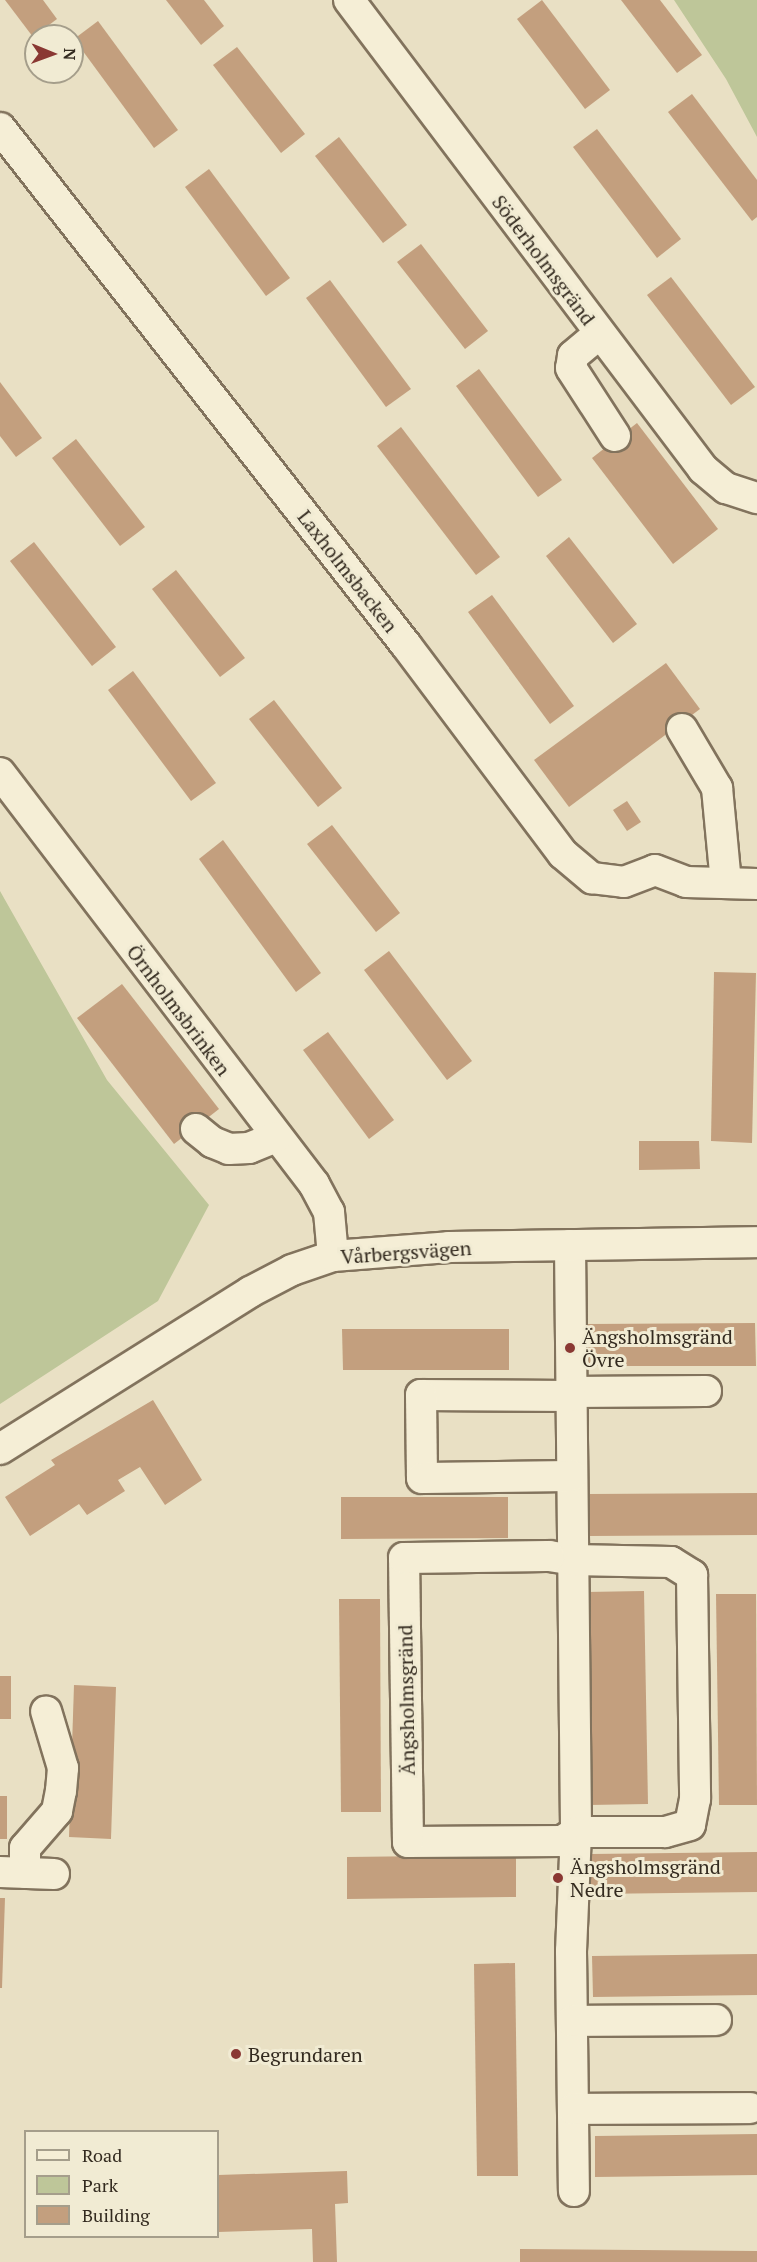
<!DOCTYPE html>
<html>
<head>
<meta charset="utf-8">
<style>
	body { margin:0 }
	#map { position:relative; width:757px; height:2262px; overflow:hidden; background:#e9e0c4; font-family:"PT Serif",serif }
	div>[style] { position:absolute }
	.green>* { inset:0; background:#bec699 }
	.building>* { inset:0; background:#c39f7e }
	.roads { filter:drop-shadow(2px 0 #82735d) drop-shadow(-2px 0 #82735d) drop-shadow(0 2px #82735d) drop-shadow(0 -2px #82735d) }
	.minor>* { height:30px; margin:-15px; padding:0 15px; transform-origin:15px; border-radius:15px; background:#f5eed6 }
	.dots>* { width:16px; height:16px; translate:-50% -50%; box-sizing:border-box; border:3px solid #f1ebd3; border-radius:50% }
	span { translate:-50% -50%; white-space:nowrap; text-align:center; line-height:1.15; -webkit-text-stroke:6px #f1ebd3; paint-order:stroke }
	.street-label { font-size:20px; color:#332a1f }
	.poi-label { font-size:20px; color:#332a1f }
	.left { translate:0 -50%; text-align:left }
	.legend { position:absolute; left:24px; top:2130px; width:195px; height:108px; box-sizing:border-box; background:#f1ebd3; border:2px solid #a59e8b; margin:0; padding:8px 10px; list-style:none; font-size:18px; color:#332a1f }
	.legend li { display:flex; align-items:center; gap:12px; height:30px }
	.legend b { width:30px; border:2px solid #a59e8b }
	.north { position:absolute; left:24px; top:24px; width:60px; height:60px; box-sizing:border-box; background:#f1ebd3; border:2px solid #a59e8b; border-radius:50%; rotate:91deg; font-size:16px; font-weight:700; line-height:24px; text-align:center; color:#332a1f }
	.north::after { content:''; display:block; margin:auto; width:21px; height:27px; background:#8a3833; clip-path:polygon(50% 0,100% 100%,50% 72%,0 100%) }
</style>
</head>
<body>
<div id="map">
	<div class="green">
		<div style="clip-path:polygon(674px 0,757px 0,757px 137px,726px 79px)"></div>
		<div style="clip-path:polygon(0 891px,107px 1080px,209px 1205px,158px 1301px,0 1404px)"></div>
	</div>
	<div class="building">
		<div style="clip-path:polygon(5px 0,43px 0,57px 19px,33px 37px)"></div>
		<div style="clip-path:polygon(166px 0,204px 0,224px 26px,201px 45px)"></div>
		<div style="clip-path:polygon(542px 0,610px 90px,585px 109px,517px 19px)"></div>
		<div style="clip-path:polygon(621px 0,660px 0,702px 55px,677px 73px)"></div>
		<div style="clip-path:polygon(98px 21px,178px 130px,154px 148px,74px 39px)"></div>
		<div style="clip-path:polygon(237px 47px,305px 134px,281px 153px,213px 65px)"></div>
		<div style="clip-path:polygon(692px 94px,757px 180px,757px 217px,752px 221px,668px 112px)"></div>
		<div style="clip-path:polygon(597px 129px,681px 239px,657px 258px,573px 147px)"></div>
		<div style="clip-path:polygon(339px 137px,407px 225px,383px 243px,315px 156px)"></div>
		<div style="clip-path:polygon(209px 169px,290px 278px,266px 296px,185px 187px)"></div>
		<div style="clip-path:polygon(421px 244px,488px 331px,465px 349px,397px 262px)"></div>
		<div style="clip-path:polygon(671px 277px,755px 387px,731px 405px,647px 295px)"></div>
		<div style="clip-path:polygon(330px 280px,411px 389px,386px 407px,306px 298px)"></div>
		<div style="clip-path:polygon(479px 369px,562px 480px,538px 497px,456px 386px)"></div>
		<div style="clip-path:polygon(0 382px,42px 438px,16px 457px,0 436px)"></div>
		<div style="clip-path:polygon(637px 423px,718px 529px,673px 564px,592px 458px)"></div>
		<div style="clip-path:polygon(401px 427px,500px 557px,476px 575px,377px 446px)"></div>
		<div style="clip-path:polygon(76px 439px,145px 527px,120px 546px,52px 458px)"></div>
		<div style="clip-path:polygon(569px 537px,637px 624px,613px 643px,546px 556px)"></div>
		<div style="clip-path:polygon(34px 542px,116px 647px,92px 666px,10px 561px)"></div>
		<div style="clip-path:polygon(176px 570px,245px 658px,220px 677px,152px 589px)"></div>
		<div style="clip-path:polygon(492px 595px,574px 706px,550px 724px,468px 612px)"></div>
		<div style="clip-path:polygon(666px 663px,700px 709px,569px 807px,534px 760px)"></div>
		<div style="clip-path:polygon(133px 671px,216px 783px,191px 801px,108px 690px)"></div>
		<div style="clip-path:polygon(274px 700px,342px 788px,318px 807px,249px 719px)"></div>
		<div style="clip-path:polygon(627px 801px,641px 822px,627px 831px,613px 810px)"></div>
		<div style="clip-path:polygon(332px 825px,400px 913px,376px 932px,307px 844px)"></div>
		<div style="clip-path:polygon(223px 840px,321px 973px,296px 992px,199px 859px)"></div>
		<div style="clip-path:polygon(389px 951px,472px 1061px,447px 1080px,364px 970px)"></div>
		<div style="clip-path:polygon(714px 972px,756px 973px,752px 1143px,711px 1141px)"></div>
		<div style="clip-path:polygon(122px 984px,219px 1109px,174px 1144px,77px 1018px)"></div>
		<div style="clip-path:polygon(328px 1032px,394px 1120px,369px 1139px,303px 1050px)"></div>
		<div style="clip-path:polygon(639px 1141px,699px 1141px,700px 1169px,639px 1170px)"></div>
		<div style="clip-path:polygon(755px 1323px,756px 1366px,588px 1366px,588px 1324px)"></div>
		<div style="clip-path:polygon(342px 1329px,509px 1329px,509px 1370px,343px 1370px)"></div>
		<div style="clip-path:polygon(153px 1400px,202px 1480px,165px 1505px,140px 1467px,118px 1480px,125px 1491px,87px 1515px,79px 1504px,30px 1536px,5px 1497px,55px 1465px,51px 1460px)"></div>
		<div style="clip-path:polygon(757px 1493px,757px 1535px,590px 1536px,590px 1494px)"></div>
		<div style="clip-path:polygon(341px 1497px,508px 1497px,508px 1538px,341px 1539px)"></div>
		<div style="clip-path:polygon(644px 1591px,648px 1804px,589px 1805px,586px 1592px)"></div>
		<div style="clip-path:polygon(716px 1594px,756px 1594px,757px 1805px,719px 1805px)"></div>
		<div style="clip-path:polygon(339px 1599px,380px 1599px,381px 1812px,341px 1812px)"></div>
		<div style="clip-path:polygon(0 1676px,11px 1676px,11px 1719px,0 1719px)"></div>
		<div style="clip-path:polygon(74px 1685px,116px 1687px,111px 1839px,69px 1837px)"></div>
		<div style="clip-path:polygon(0 1796px,7px 1796px,7px 1839px,0 1839px)"></div>
		<div style="clip-path:polygon(757px 1852px,757px 1892px,591px 1894px,591px 1854px)"></div>
		<div style="clip-path:polygon(516px 1855px,516px 1897px,347px 1899px,347px 1857px)"></div>
		<div style="clip-path:polygon(0 1898px,5px 1898px,2px 1988px,0 1988px)"></div>
		<div style="clip-path:polygon(757px 1954px,757px 1995px,593px 1997px,592px 1956px)"></div>
		<div style="clip-path:polygon(515px 1963px,518px 2176px,477px 2176px,474px 1964px)"></div>
		<div style="clip-path:polygon(757px 2134px,757px 2175px,595px 2177px,595px 2136px)"></div>
		<div style="clip-path:polygon(347px 2171px,348px 2203px,335px 2204px,337px 2262px,313px 2262px,312px 2229px,218px 2232px,218px 2175px)"></div>
		<div style="clip-path:polygon(520px 2249px,757px 2251px,757px 2262px,520px 2262px)"></div>
	</div>
	<div class="roads">
		<div class="minor">
			<div style="left:349px;top:0;width:588px;rotate:52.95deg"></div>
			<div style="left:703px;top:469px;width:30px;rotate:40deg"></div>
			<div style="left:726px;top:488px;width:33px;rotate:18deg"></div>
			<div style="left:0;top:128px;width:657px;rotate:51.86deg"></div>
			<div style="left:406px;top:645px;width:261px;rotate:53.1deg"></div>
			<div style="left:563px;top:854px;width:38px;rotate:40deg"></div>
			<div style="left:592px;top:878px;width:32px;rotate:7deg"></div>
			<div style="left:624px;top:882px;width:33px;rotate:-21deg"></div>
			<div style="left:655px;top:870px;width:33px;rotate:21deg"></div>
			<div style="left:686px;top:882px;width:71px;rotate:1.6deg"></div>
			<div style="left:599px;top:334px;width:34px;rotate:140deg"></div>
			<div style="left:573px;top:356px;width:12px;rotate:99deg"></div>
			<div style="left:571px;top:368px;width:81px;rotate:57.1deg"></div>
			<div style="left:682px;top:729px;width:69px;rotate:59.3deg"></div>
			<div style="left:717px;top:788px;width:95px;rotate:84.6deg"></div>
			<div style="left:0;top:773px;width:517px;rotate:52.62deg"></div>
			<div style="left:314px;top:1184px;width:32px;rotate:62deg"></div>
			<div style="left:329px;top:1212px;width:44px;rotate:84.8deg"></div>
			<div style="left:196px;top:1129px;width:21px;rotate:39deg"></div>
			<div style="left:212px;top:1142px;width:18px;rotate:22deg"></div>
			<div style="left:229px;top:1149px;width:20px;rotate:-3deg"></div>
			<div style="left:249px;top:1148px;width:29px;rotate:-22deg"></div>
			<div style="left:570px;top:1245px;width:587px;rotate:89.41deg"></div>
			<div style="left:576px;top:1832px;width:119px;rotate:92.4deg"></div>
			<div style="left:571px;top:1951px;width:240px;rotate:89.3deg"></div>
			<div style="left:570px;top:1392px;width:136px;rotate:-0.4deg"></div>
			<div style="left:570px;top:1396px;width:149px;rotate:-179.6deg"></div>
			<div style="left:421px;top:1395px;width:83px;rotate:89.3deg"></div>
			<div style="left:422px;top:1478px;width:150px;rotate:-0.8deg"></div>
			<div style="left:0;top:1449px;width:295px;rotate:-32.1deg"></div>
			<div style="left:250px;top:1292px;width:47px;rotate:-27.6deg"></div>
			<div style="left:292px;top:1270px;width:43px;rotate:-18.9deg"></div>
			<div style="left:333px;top:1256px;width:116px;rotate:-4.4deg"></div>
			<div style="left:449px;top:1247px;width:308px;rotate:-0.9deg"></div>
			<div style="left:549px;top:1556px;width:24px;rotate:9deg"></div>
			<div style="left:573px;top:1560px;width:98px;rotate:1.2deg"></div>
			<div style="left:671px;top:1562px;width:25px;rotate:32deg"></div>
			<div style="left:692px;top:1575px;width:224px;rotate:89.2deg"></div>
			<div style="left:695px;top:1799px;width:26px;rotate:101deg"></div>
			<div style="left:690px;top:1825px;width:26px;rotate:164deg"></div>
			<div style="left:665px;top:1832px;width:89px;rotate:180deg"></div>
			<div style="left:576px;top:1832px;width:17px;rotate:147deg"></div>
			<div style="left:562px;top:1841px;width:154px;rotate:179.6deg"></div>
			<div style="left:408px;top:1842px;width:284px;rotate:-90.8deg"></div>
			<div style="left:404px;top:1558px;width:145px;rotate:-0.8deg"></div>
			<div style="left:0;top:1872px;width:54px;rotate:2.1deg"></div>
			<div style="left:25px;top:1873px;width:25px;rotate:-90deg"></div>
			<div style="left:25px;top:1848px;width:49px;rotate:-49.1deg"></div>
			<div style="left:57px;top:1811px;width:20px;rotate:-79deg"></div>
			<div style="left:61px;top:1791px;width:23px;rotate:-85deg"></div>
			<div style="left:63px;top:1768px;width:59px;rotate:-106.6deg"></div>
			<div style="left:572px;top:2021px;width:144px;rotate:-0.4deg"></div>
			<div style="left:573px;top:2109px;width:177px;rotate:-0.3deg"></div>
		</div>
	</div>
	<div class="dots">
		<div style="left:570px;top:1348px;background:#8a3833"></div>
		<div style="left:558px;top:1878px;background:#8a3833"></div>
		<div style="left:236px;top:2054px;background:#8a3833"></div>
	</div>
	<div class="street-label">
		<span style="left:544px;top:260px;rotate:53deg">Söderholmsgränd</span>
		<span style="left:348px;top:571px;rotate:52deg">Laxholmsbacken</span>
		<span style="left:179px;top:1010px;rotate:53deg">Örnholmsbrinken</span>
		<span style="left:406px;top:1252px;rotate:-4deg">Vårbergsvägen</span>
		<span style="left:406px;top:1700px;rotate:-91deg">Ängsholmsgränd</span>
	</div>
	<div class="poi-label">
		<span class="left" style="left:582px;top:1348px">Ängsholmsgränd<br>Övre</span>
		<span class="left" style="left:570px;top:1878px">Ängsholmsgränd<br>Nedre</span>
		<span class="left" style="left:248px;top:2054px">Begrundaren</span>
	</div>
	<ul class="legend">
	<li><b style="height:8px;background:#f5eed6"></b>Road</li>
	<li><b style="height:16px;background:#bec699"></b>Park</li>
	<li><b style="height:16px;background:#c39f7e"></b>Building</li>
	</ul>
	<div class="north">N</div>
</div>
</body>
</html>
